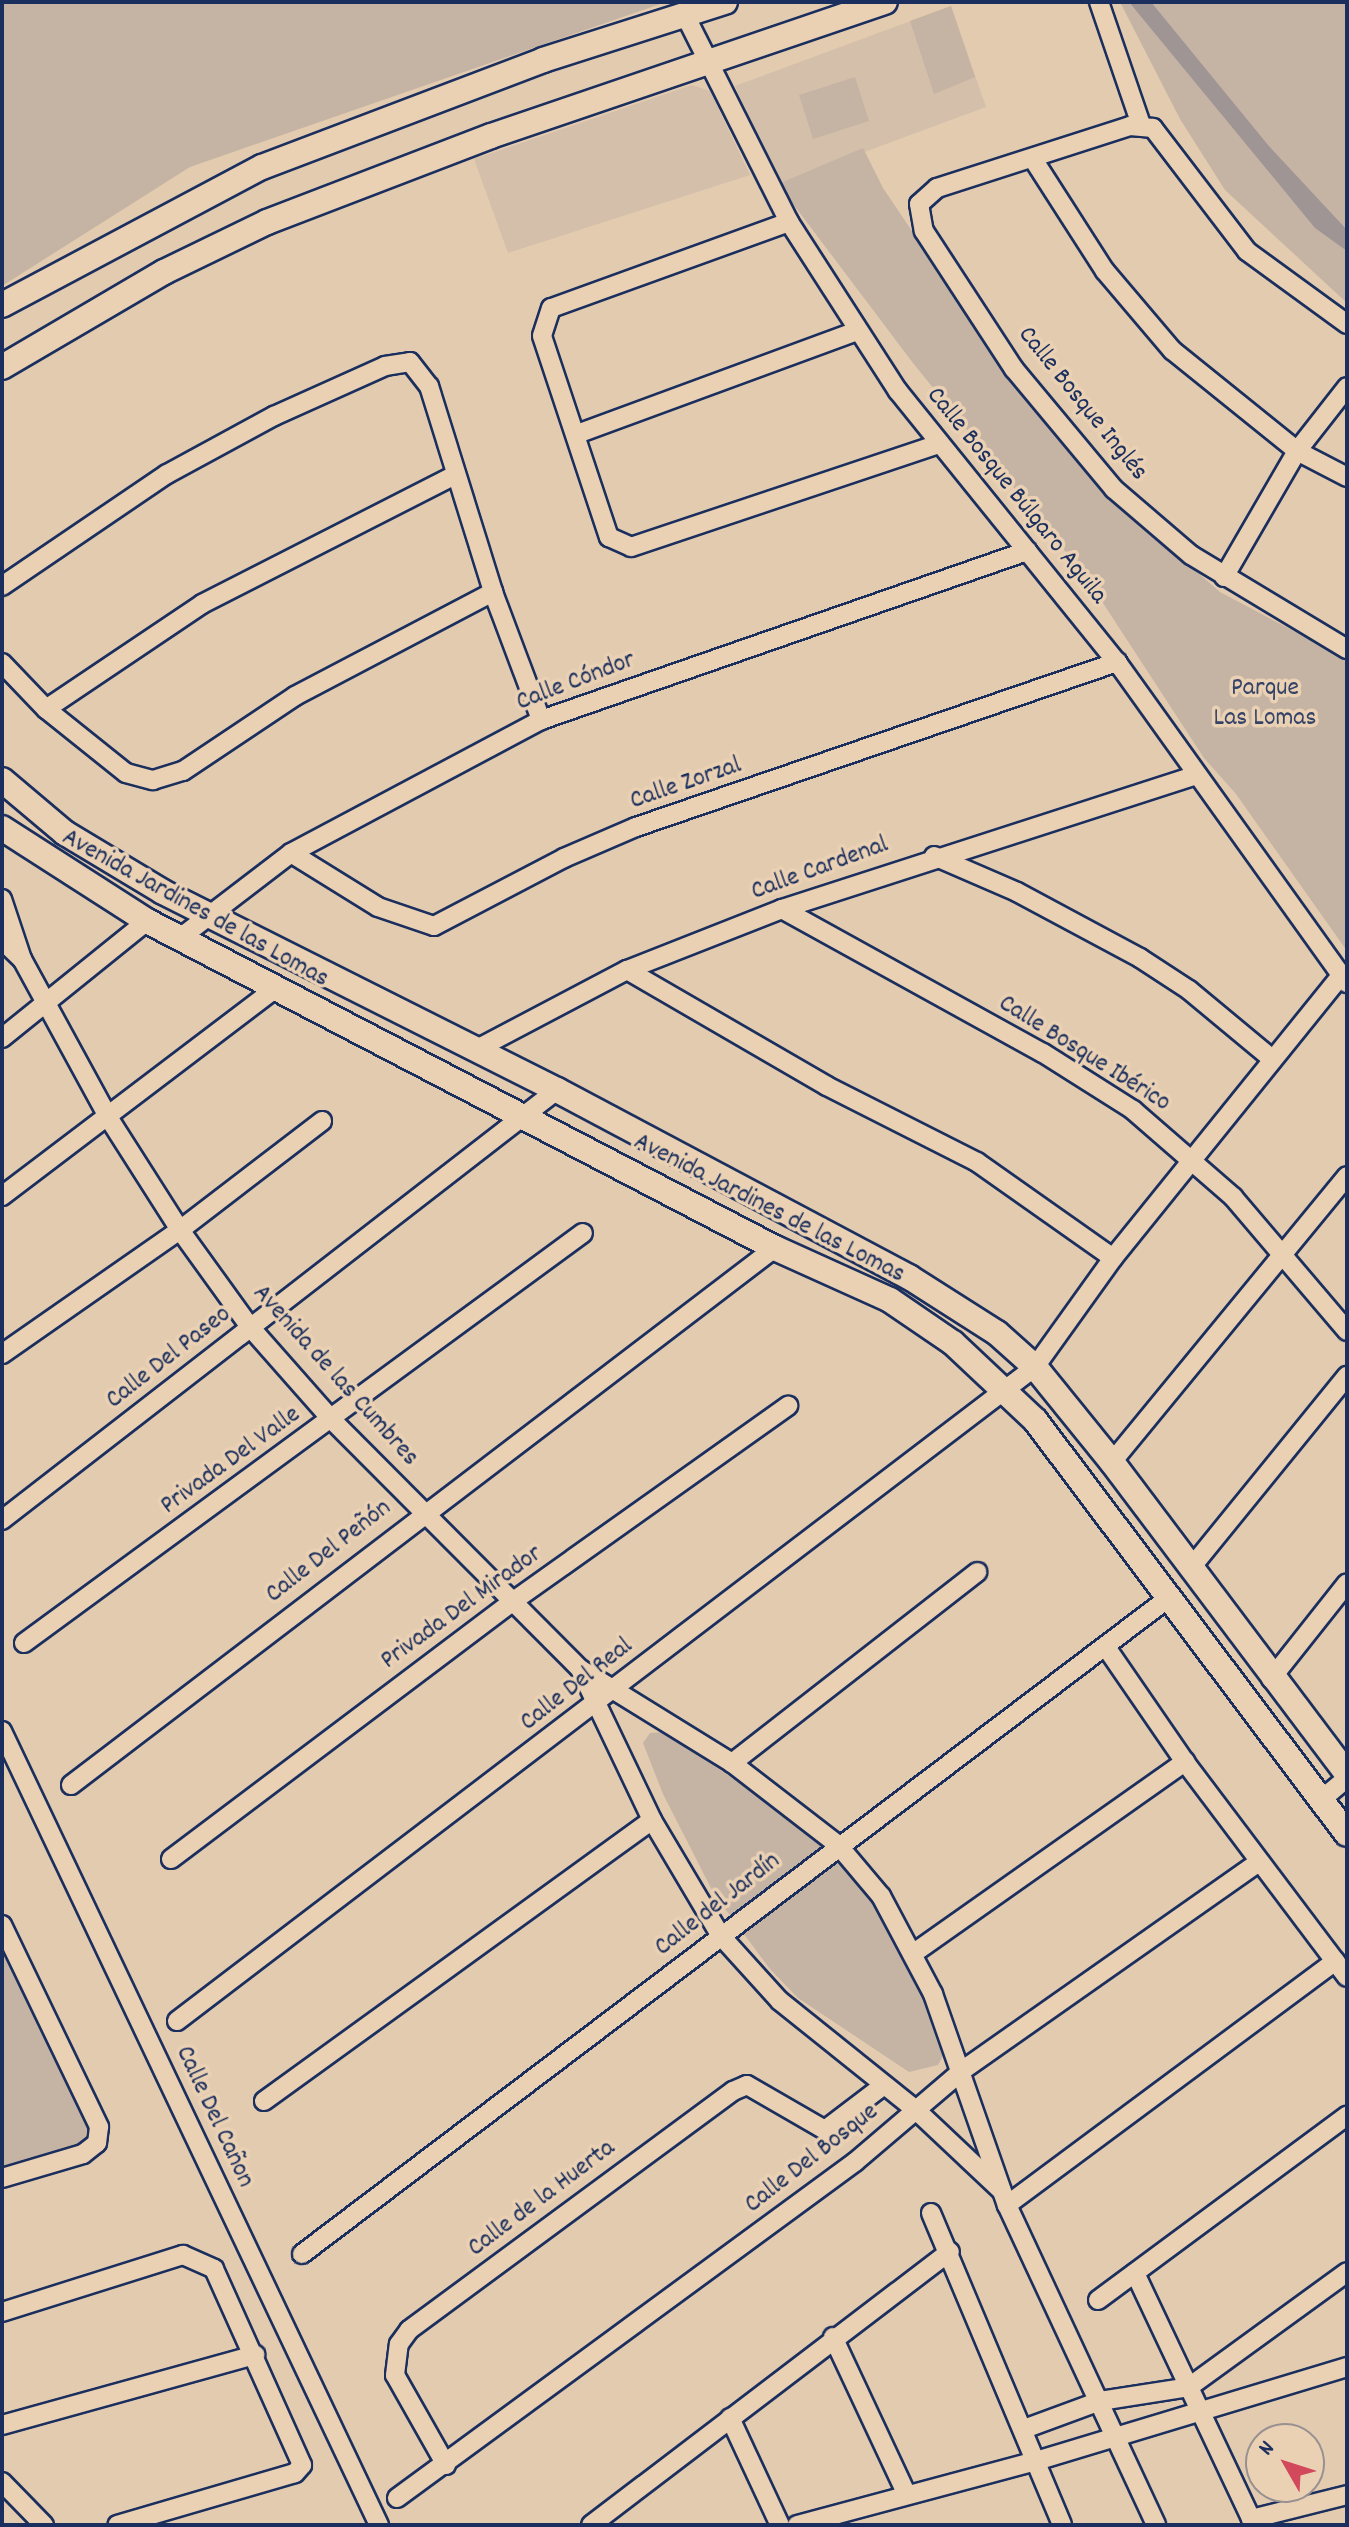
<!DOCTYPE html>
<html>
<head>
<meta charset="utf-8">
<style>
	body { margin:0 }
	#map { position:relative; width:1349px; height:2527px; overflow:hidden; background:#e3cbb0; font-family:Dekko,sans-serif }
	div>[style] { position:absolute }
	.built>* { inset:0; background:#d4bfaa }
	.green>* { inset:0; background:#c5b3a4 }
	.water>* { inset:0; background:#9f9595 }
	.roads { filter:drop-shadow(2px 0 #1b2f5e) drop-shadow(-2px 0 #1b2f5e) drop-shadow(0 2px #1b2f5e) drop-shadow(0 -2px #1b2f5e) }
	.street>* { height:18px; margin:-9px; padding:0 9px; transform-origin:9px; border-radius:9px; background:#ebd1b3 }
	.secondary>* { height:24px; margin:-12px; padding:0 12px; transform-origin:12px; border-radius:12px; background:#ebd1b3 }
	span { translate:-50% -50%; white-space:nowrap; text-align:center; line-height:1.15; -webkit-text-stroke:7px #ebd1b3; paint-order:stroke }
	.street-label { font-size:26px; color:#1b2f5e }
	.park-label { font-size:26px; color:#344368 }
	.frame { position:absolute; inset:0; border:4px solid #1b2f5e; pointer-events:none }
	.north { position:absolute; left:1245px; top:2423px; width:80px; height:80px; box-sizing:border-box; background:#ebd1b3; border:2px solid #989091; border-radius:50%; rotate:309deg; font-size:22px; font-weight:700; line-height:32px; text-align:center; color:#1b2f5e }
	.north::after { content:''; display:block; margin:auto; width:28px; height:36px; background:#d1495b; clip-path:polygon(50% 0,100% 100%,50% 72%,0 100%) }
</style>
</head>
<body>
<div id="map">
	<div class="built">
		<div style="clip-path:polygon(951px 6px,986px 107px,778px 184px,735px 86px)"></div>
		<div style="clip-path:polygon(692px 85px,710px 91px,750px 175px,508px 253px,474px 159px)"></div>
	</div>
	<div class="green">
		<div style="clip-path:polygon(2px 2px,666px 2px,190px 167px,2px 286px)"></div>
		<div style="clip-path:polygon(1120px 2px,1347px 2px,1347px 303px,1225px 190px,1180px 119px)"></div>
		<div style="clip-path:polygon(951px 6px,975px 77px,934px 94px,910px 21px)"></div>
		<div style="clip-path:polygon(855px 77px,869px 121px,813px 139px,799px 95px)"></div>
		<div style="clip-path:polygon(863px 148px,883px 188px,980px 332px,1107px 494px,1220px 592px,1347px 659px,1347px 951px,1236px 794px,1204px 758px,1086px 577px,913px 363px,778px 184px)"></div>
		<div style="clip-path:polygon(663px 1732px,818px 1835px,875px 1899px,911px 1959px,947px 2048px,938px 2065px,909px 2072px,798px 1998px,770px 1969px,714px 1894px,663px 1794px,643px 1743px,650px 1733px)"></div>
		<div style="clip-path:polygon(2px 1943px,91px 2128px,82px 2144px,2px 2168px)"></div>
	</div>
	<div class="water">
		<div style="clip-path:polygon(1129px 2px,1151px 2px,1268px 145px,1347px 230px,1347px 251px,1315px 228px)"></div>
	</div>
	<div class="roads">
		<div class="street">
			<div style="left:1099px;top:2px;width:130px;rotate:71.1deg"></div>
			<div style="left:685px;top:15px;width:232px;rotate:63.3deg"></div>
			<div style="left:789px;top:222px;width:201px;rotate:57.2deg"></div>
			<div style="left:898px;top:391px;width:348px;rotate:51.1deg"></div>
			<div style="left:1117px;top:662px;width:395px;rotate:54.4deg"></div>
			<div style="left:1033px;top:159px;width:133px;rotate:57.3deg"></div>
			<div style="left:1105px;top:271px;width:104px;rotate:49.7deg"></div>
			<div style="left:1172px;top:350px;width:161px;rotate:38.9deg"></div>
			<div style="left:1297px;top:451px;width:56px;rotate:27.5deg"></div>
			<div style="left:789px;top:222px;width:253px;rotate:160.1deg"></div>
			<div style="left:551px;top:308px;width:29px;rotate:108deg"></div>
			<div style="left:542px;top:336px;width:212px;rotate:71.6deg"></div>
			<div style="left:609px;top:537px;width:24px;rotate:24deg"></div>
			<div style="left:631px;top:547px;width:325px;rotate:-18.5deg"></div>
			<div style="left:1347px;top:324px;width:124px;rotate:-143.9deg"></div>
			<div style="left:1247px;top:251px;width:155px;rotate:-127.4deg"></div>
			<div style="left:1153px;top:128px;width:23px;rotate:-175deg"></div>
			<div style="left:1130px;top:126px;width:203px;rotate:162.2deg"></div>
			<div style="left:937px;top:188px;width:24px;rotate:138deg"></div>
			<div style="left:919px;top:204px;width:27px;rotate:80deg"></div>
			<div style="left:924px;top:231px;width:165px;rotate:56.9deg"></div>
			<div style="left:1014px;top:369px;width:156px;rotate:50.2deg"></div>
			<div style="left:1114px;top:489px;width:101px;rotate:40.6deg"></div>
			<div style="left:1191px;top:555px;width:182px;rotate:31.1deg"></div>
			<div style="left:577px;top:434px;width:298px;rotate:-20.2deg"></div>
			<div style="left:1224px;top:577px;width:146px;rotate:-59.9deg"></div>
			<div style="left:1297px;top:451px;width:81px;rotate:-52deg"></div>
			<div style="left:2px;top:586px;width:199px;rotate:-34.2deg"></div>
			<div style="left:167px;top:474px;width:122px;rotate:-28.5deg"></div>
			<div style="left:274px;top:416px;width:122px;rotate:-24.2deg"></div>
			<div style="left:385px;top:366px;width:25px;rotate:-9deg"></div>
			<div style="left:410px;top:362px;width:31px;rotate:52deg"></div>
			<div style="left:429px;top:386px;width:216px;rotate:72.7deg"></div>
			<div style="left:493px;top:592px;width:137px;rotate:69.4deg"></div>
			<div style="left:2px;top:663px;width:64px;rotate:46.3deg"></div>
			<div style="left:46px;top:709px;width:102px;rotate:38.7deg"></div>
			<div style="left:126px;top:773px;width:28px;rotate:15deg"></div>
			<div style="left:153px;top:780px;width:31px;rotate:-17deg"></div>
			<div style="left:183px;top:771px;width:135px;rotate:-33.8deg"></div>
			<div style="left:295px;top:696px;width:224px;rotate:-27.7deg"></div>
			<div style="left:46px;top:709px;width:188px;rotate:-33.9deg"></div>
			<div style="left:202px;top:604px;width:284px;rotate:-27deg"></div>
			<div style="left:291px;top:853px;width:102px;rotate:31.8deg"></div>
			<div style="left:378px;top:907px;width:59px;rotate:18.7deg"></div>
			<div style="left:434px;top:926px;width:147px;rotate:-27.6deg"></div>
			<div style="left:564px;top:858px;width:78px;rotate:-23.3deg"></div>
			<div style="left:636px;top:827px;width:509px;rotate:-18.93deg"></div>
			<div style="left:934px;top:856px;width:90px;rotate:23.4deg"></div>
			<div style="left:1017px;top:892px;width:140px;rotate:28.2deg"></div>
			<div style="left:1140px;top:958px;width:59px;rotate:33.1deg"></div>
			<div style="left:1189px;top:990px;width:108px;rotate:39.7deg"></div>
			<div style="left:2px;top:899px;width:63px;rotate:71.6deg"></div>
			<div style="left:782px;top:909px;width:298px;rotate:28.9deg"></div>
			<div style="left:1043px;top:1053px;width:107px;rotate:32.3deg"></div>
			<div style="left:1133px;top:1110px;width:133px;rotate:41deg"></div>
			<div style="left:1233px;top:1197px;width:176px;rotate:49.6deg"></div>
			<div style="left:180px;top:938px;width:140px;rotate:-37.4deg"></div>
			<div style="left:291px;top:853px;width:283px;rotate:-28deg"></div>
			<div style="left:541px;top:720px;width:515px;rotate:-19.17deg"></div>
			<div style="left:2px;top:940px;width:28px;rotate:44deg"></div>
			<div style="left:22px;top:959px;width:180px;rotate:61.4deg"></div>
			<div style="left:108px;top:1117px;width:134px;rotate:57.5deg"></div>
			<div style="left:180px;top:1230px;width:120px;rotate:54.2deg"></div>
			<div style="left:250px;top:1327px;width:124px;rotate:48.6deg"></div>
			<div style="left:332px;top:1420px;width:351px;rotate:45.1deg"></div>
			<div style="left:580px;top:1669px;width:179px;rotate:31.7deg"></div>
			<div style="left:732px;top:1763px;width:134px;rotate:37.7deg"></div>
			<div style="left:838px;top:1845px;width:67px;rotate:49.9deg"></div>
			<div style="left:881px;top:1896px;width:111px;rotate:62deg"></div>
			<div style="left:933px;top:1994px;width:224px;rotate:70.7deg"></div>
			<div style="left:1007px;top:2205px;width:353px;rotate:65deg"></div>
			<div style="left:627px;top:970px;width:231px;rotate:30.1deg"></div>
			<div style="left:827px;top:1086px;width:168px;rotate:26.9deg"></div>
			<div style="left:977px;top:1162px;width:166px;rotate:35.2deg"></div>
			<div style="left:2px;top:1038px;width:186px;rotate:-38.9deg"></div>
			<div style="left:477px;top:1049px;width:170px;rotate:-27.8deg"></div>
			<div style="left:627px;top:970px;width:167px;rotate:-21.5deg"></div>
			<div style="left:782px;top:909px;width:435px;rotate:-17.9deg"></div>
			<div style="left:2px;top:1196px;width:343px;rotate:-37.2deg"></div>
			<div style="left:2px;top:1354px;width:217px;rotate:-34.9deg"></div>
			<div style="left:180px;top:1230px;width:179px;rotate:-37.5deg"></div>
			<div style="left:1112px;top:1462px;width:370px;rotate:-50.6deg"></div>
			<div style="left:2px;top:1520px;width:702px;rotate:-37.77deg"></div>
			<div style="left:1190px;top:1569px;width:249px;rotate:-50.9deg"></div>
			<div style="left:24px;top:1643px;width:693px;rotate:-36.26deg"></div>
			<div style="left:1106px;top:1647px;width:140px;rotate:55.5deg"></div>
			<div style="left:1185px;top:1762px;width:269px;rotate:53deg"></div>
			<div style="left:580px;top:1669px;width:167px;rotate:64.5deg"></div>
			<div style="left:652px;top:1820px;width:135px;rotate:59.3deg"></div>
			<div style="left:721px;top:1936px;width:88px;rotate:47.8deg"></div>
			<div style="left:780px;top:2001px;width:174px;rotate:38.7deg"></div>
			<div style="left:916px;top:2110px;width:117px;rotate:43.3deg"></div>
			<div style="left:1271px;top:1679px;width:122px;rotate:-51.6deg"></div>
			<div style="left:2px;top:1731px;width:879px;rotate:64.6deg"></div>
			<div style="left:732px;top:1763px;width:311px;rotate:-37.9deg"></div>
			<div style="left:71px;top:1785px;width:885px;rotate:-37.34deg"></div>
			<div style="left:1322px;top:1799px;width:33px;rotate:-40deg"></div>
			<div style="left:171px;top:1859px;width:427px;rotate:-37deg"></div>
			<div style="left:512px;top:1602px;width:339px;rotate:-35.4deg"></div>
			<div style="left:2px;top:1925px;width:224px;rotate:64.3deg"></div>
			<div style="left:99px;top:2127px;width:16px;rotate:97deg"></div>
			<div style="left:97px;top:2143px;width:18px;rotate:142deg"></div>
			<div style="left:83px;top:2154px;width:84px;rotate:163.5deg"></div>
			<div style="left:914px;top:1953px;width:332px;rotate:-35.2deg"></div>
			<div style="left:177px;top:2021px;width:1079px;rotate:-37.32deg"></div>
			<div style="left:1035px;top:1367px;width:134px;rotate:-54.4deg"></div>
			<div style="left:1113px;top:1258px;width:361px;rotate:-51.1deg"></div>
			<div style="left:264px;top:2101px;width:479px;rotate:-35.9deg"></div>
			<div style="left:1007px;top:2205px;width:409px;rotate:-36.6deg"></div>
			<div style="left:931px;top:2213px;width:338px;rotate:67.2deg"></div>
			<div style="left:302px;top:2254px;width:1085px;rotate:-37.13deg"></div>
			<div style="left:1135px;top:2273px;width:279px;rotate:64.7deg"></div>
			<div style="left:1098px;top:2300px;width:310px;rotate:-36.5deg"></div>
			<div style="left:2px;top:2312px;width:190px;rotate:-17.5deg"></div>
			<div style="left:183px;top:2255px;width:34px;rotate:24deg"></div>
			<div style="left:214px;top:2269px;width:215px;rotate:65.8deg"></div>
			<div style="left:302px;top:2465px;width:11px;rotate:131deg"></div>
			<div style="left:295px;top:2473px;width:185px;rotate:163.7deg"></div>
			<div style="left:833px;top:2337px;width:174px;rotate:64.9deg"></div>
			<div style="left:730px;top:2418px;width:118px;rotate:65deg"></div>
			<div style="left:2px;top:2425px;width:263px;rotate:-15.5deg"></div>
			<div style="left:1024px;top:2429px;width:81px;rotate:-20.2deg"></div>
			<div style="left:1100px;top:2401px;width:90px;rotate:-8.9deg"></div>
			<div style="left:1189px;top:2387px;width:195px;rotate:-36deg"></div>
			<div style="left:446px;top:2465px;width:103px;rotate:-119.5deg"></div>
			<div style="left:395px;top:2375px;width:31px;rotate:-83deg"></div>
			<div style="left:399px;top:2344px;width:17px;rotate:-54deg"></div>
			<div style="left:409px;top:2330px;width:403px;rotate:-36.4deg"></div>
			<div style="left:733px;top:2091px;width:15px;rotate:-23deg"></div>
			<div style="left:747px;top:2085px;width:90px;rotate:30deg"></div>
			<div style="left:825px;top:2130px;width:74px;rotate:-37.3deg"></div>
			<div style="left:2px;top:2482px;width:60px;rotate:45.7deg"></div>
			<div style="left:397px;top:2498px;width:568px;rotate:-36.26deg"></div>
			<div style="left:855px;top:2162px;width:142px;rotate:-40.4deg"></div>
			<div style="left:963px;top:2070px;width:362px;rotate:-35.1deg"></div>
			<div style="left:1251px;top:2519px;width:99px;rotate:-14deg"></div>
			<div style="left:591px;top:2525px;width:451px;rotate:-37.3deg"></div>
			<div style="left:797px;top:2525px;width:247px;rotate:-15deg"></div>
			<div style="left:1036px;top:2461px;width:325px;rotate:-16.8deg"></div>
		</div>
		<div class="secondary">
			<div style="left:2px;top:305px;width:294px;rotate:-28deg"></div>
			<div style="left:262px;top:167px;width:301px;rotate:-20.8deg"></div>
			<div style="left:543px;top:60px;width:191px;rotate:-17.7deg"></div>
			<div style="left:2px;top:367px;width:188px;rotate:-30.4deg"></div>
			<div style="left:164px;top:272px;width:114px;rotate:-25.9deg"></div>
			<div style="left:267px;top:222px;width:240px;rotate:-21deg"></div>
			<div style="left:491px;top:136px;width:416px;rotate:-18.8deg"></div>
			<div style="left:2px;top:780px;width:82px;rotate:40.1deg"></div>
			<div style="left:65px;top:833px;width:114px;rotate:31deg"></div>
			<div style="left:163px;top:892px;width:441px;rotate:26.7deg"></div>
			<div style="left:557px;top:1090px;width:399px;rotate:28deg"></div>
			<div style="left:909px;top:1277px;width:104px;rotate:32.5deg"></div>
			<div style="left:997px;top:1333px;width:51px;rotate:41.8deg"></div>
			<div style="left:1035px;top:1367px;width:122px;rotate:51deg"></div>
			<div style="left:1112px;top:1462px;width:391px;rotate:53deg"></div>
			<div style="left:2px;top:828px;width:172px;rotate:32.7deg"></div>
			<div style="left:147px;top:921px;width:708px;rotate:27.51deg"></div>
			<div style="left:775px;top:1248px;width:126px;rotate:24.3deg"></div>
			<div style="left:890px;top:1300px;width:76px;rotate:34.3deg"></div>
			<div style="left:953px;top:1343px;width:112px;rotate:43.2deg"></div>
			<div style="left:1035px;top:1420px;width:518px;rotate:53deg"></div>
		</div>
	</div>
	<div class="street-label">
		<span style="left:1082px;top:404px;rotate:51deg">Calle Bosque Inglés</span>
		<span style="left:1016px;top:496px;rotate:51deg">Calle Bosque Búlgaro Aguila</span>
		<span style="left:576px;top:682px;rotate:-21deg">Calle Cóndor</span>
		<span style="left:686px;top:784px;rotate:-19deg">Calle Zorzal</span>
		<span style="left:820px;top:869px;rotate:-20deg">Calle Cardenal</span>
		<span style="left:195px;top:909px;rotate:29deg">Avenida Jardines de las Lomas</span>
		<span style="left:1084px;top:1054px;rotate:32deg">Calle Bosque Ibérico</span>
		<span style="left:769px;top:1209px;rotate:27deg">Avenida Jardines de las Lomas</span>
		<span style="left:169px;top:1358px;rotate:-38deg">Calle Del Paseo</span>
		<span style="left:335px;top:1376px;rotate:48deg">Avenida de las Cumbres</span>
		<span style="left:231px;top:1461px;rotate:-36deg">Privada Del Valle</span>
		<span style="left:329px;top:1552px;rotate:-38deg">Calle Del Peñón</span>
		<span style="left:462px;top:1608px;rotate:-36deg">Privada Del Mirador</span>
		<span style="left:577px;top:1685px;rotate:-38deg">Calle Del Real</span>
		<span style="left:718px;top:1905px;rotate:-38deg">Calle del Jardín</span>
		<span style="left:214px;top:2117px;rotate:65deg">Calle Del Cañon</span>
		<span style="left:812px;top:2159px;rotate:-38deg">Calle Del Bosque</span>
		<span style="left:542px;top:2199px;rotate:-37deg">Calle de la Huerta</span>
	</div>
	<div class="park-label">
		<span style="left:1265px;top:704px">Parque<br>Las Lomas</span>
	</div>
	<div class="frame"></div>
	<div class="north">N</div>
</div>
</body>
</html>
